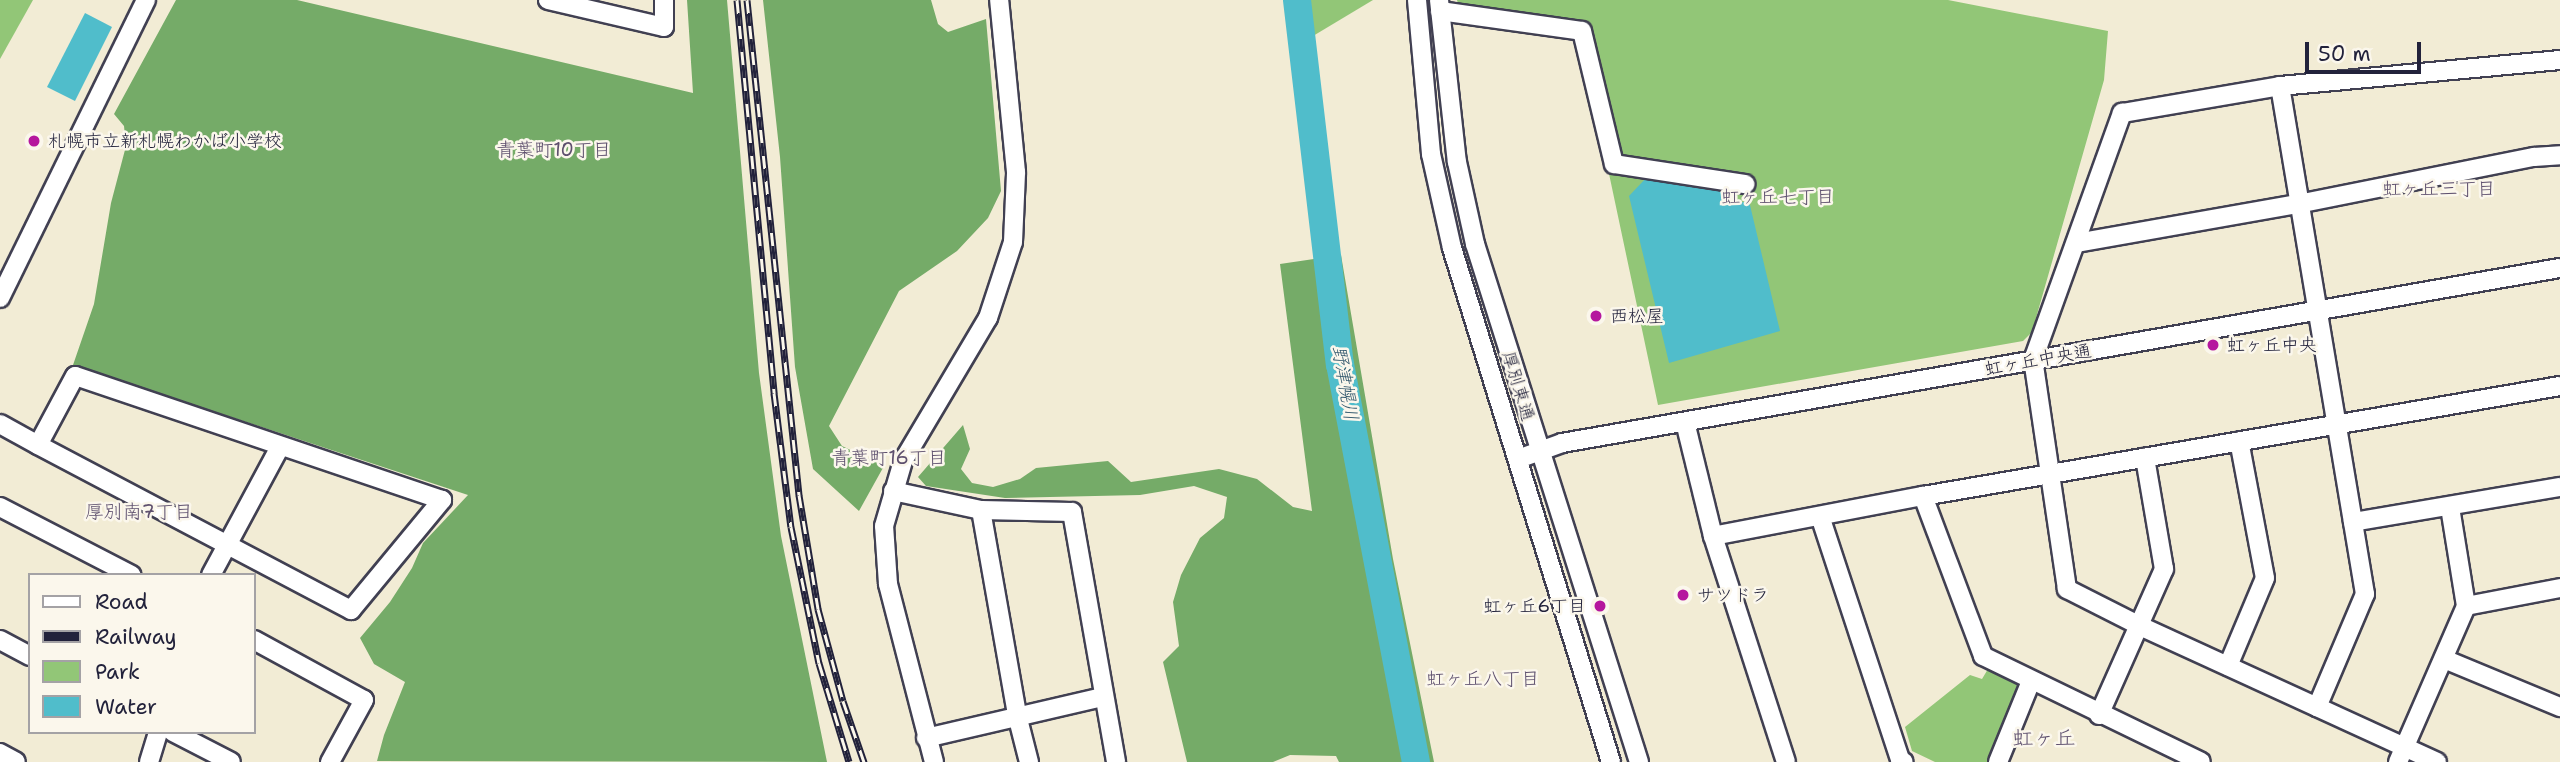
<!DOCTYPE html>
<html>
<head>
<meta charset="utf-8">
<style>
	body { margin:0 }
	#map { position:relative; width:2560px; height:762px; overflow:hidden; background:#f2ecd5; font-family:"Shantell Sans","Klee One",sans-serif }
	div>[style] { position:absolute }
	.green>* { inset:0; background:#92c677 }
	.forest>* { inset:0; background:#75ab68 }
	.water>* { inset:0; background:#50bdcb }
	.river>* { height:28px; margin:-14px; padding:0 14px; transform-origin:14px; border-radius:14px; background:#50bdcb }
	.roads { filter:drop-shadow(2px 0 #414052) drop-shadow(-2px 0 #414052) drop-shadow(0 2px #414052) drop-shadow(0 -2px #414052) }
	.minor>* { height:18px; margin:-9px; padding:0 9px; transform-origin:9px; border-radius:9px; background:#fff }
	.rail>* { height:7px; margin-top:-3.5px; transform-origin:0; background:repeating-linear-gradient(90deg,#fbf7ec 0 13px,#22223b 0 26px); box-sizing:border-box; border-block:2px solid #22223b }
	.dots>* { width:19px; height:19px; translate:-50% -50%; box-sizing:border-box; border:4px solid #fbf7ec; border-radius:50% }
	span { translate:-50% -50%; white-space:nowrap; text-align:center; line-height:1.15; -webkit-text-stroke:5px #fbf7ec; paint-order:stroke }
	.poi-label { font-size:18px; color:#22223b }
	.left { translate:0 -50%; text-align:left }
	.right { translate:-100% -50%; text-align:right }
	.street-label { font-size:18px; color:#22223b }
	.neighbourhood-label { font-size:19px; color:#5e506e }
	.water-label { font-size:19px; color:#32586d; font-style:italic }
	.quarter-label { font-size:21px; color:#5e506e }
	.legend { position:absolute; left:28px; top:573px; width:228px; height:161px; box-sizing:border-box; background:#fbf7ec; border:2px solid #a4a2a5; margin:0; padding:9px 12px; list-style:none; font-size:21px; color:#22223b }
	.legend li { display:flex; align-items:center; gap:14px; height:35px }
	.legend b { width:35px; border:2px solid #a4a2a5 }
	.scale { position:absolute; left:2305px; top:42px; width:116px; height:32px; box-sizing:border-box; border:4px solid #22223b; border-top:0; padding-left:9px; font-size:21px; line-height:24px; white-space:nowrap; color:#22223b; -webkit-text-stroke:5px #fbf7ec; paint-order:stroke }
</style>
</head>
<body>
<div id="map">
	<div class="green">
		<div style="clip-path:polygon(0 0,33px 0,0 59px)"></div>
		<div style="clip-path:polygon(1304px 0,1373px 0,1308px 39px)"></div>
		<div style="clip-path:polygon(1457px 0,1948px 0,2108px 31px,2104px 80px,2032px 332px,2023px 341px,1658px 405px,1601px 136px,1611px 134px,1590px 24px,1458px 4px)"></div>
		<div style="clip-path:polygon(1988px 669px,2020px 685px,1989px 762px,1935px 762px,1912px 751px,1905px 727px,1970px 675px,1982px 679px)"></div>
	</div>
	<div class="forest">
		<div style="clip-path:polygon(176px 0,297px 0,693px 93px,687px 0,727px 0,759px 373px,781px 536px,827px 762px,377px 761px,384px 735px,405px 682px,374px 664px,360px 638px,390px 602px,412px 568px,423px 543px,468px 495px,73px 365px,94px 304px,111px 203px,126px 146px,124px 126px,114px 114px)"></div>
		<div style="clip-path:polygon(763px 0,931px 0,938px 24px,948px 32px,986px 19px,1001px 191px,988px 218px,957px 251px,899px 291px,829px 426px,842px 446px,884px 466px,859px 511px,813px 469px,795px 367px,780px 157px)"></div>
		<div style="clip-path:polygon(1341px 255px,1393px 559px,1434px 762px,1339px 762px,1336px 756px,1290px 755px,1273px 762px,1187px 762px,1163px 662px,1179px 646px,1173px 602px,1181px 575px,1200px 538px,1224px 518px,1227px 497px,1194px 486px,1140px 495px,1005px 498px,926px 486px,918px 477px,963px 425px,970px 449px,961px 469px,972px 483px,993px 487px,1020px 479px,1036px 468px,1108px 461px,1131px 482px,1219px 469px,1257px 479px,1293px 507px,1312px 511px,1280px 264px)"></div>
	</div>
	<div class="water">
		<div style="clip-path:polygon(85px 13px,112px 27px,75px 101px,47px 87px)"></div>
		<div style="clip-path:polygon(1647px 177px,1735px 189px,1738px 203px,1749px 201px,1780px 331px,1669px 363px,1629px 196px)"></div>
	</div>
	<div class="river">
		<div style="left:1297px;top:0;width:367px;rotate:83.3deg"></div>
		<div style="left:1340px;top:364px;width:405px;rotate:79.2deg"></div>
	</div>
	<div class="roads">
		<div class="minor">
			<div style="left:548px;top:0;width:119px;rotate:13.1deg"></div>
			<div style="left:664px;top:27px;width:27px;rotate:-90deg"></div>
			<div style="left:1417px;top:0;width:155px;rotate:84.8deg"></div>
			<div style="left:1431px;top:154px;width:96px;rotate:77.4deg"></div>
			<div style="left:1452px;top:248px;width:538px;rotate:72.81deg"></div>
			<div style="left:1439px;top:0;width:163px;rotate:83.7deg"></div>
			<div style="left:1457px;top:162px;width:84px;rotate:77.6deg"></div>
			<div style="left:1475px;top:244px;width:543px;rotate:72.43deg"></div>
			<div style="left:1440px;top:11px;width:143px;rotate:8deg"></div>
			<div style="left:1582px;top:31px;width:137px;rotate:76.5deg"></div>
			<div style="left:1614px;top:164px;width:133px;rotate:8.7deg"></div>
			<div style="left:2280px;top:86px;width:515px;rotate:80.5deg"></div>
			<div style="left:2365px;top:594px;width:123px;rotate:113deg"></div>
			<div style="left:2076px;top:243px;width:225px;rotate:-10deg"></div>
			<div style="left:2298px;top:204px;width:241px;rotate:-11.3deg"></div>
			<div style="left:2534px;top:157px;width:26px;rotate:-4deg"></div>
			<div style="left:0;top:298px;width:332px;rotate:-63.9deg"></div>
			<div style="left:1685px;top:422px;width:117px;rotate:76.2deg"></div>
			<div style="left:1713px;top:536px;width:237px;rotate:72.1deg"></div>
			<div style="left:0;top:424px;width:43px;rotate:28.9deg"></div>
			<div style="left:38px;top:445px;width:354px;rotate:27.8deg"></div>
			<div style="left:351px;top:610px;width:143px;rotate:-50.4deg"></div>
			<div style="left:442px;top:500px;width:387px;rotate:-161.3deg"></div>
			<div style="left:75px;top:376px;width:78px;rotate:118.2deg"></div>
			<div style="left:1518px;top:459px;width:47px;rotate:-20deg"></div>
			<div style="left:1562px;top:443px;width:1013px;rotate:-9.95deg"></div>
			<div style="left:893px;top:491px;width:90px;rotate:12.2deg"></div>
			<div style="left:981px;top:510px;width:91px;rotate:1.3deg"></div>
			<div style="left:1072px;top:512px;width:254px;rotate:80deg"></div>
			<div style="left:1923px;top:496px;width:171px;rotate:69.4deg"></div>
			<div style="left:1983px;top:656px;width:242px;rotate:25.9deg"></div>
			<div style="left:0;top:507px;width:148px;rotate:27.3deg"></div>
			<div style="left:981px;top:510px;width:208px;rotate:80deg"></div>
			<div style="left:1017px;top:715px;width:49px;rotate:75.7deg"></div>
			<div style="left:1820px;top:516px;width:257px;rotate:71.8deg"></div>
			<div style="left:1900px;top:760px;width:4px;rotate:27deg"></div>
			<div style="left:2353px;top:522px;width:210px;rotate:-9.6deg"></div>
			<div style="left:1713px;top:536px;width:214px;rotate:-10.8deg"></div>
			<div style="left:1923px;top:496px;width:646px;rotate:-9.8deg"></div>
			<div style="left:211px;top:575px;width:145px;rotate:-61.7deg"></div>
			<div style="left:2466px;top:606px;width:96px;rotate:-10.8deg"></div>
			<div style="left:0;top:640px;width:34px;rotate:28deg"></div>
			<div style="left:254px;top:640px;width:125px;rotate:28.6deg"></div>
			<div style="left:364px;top:700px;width:71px;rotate:118.7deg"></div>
			<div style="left:2444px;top:659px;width:126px;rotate:22.5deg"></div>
			<div style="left:2228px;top:666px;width:95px;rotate:-67.2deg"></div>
			<div style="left:2265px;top:578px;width:139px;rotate:-100.7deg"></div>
			<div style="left:2099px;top:715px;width:160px;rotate:-66deg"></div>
			<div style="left:2164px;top:569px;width:113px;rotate:-99.7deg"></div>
			<div style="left:173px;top:732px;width:65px;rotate:27.3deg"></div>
			<div style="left:926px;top:738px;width:181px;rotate:-13.1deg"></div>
			<div style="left:0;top:753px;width:18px;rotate:29deg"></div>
			<div style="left:149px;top:762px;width:31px;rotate:-73deg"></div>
			<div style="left:934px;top:762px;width:184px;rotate:-104.5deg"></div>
			<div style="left:888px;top:584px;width:58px;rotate:-93.9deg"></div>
			<div style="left:884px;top:526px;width:68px;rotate:-73.7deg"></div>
			<div style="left:903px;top:461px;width:166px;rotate:-59.3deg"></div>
			<div style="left:988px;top:318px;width:80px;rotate:-71.8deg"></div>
			<div style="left:1013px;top:242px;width:70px;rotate:-87.5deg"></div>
			<div style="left:1016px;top:172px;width:173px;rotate:-95.6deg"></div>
			<div style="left:1998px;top:762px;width:87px;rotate:-67.8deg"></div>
			<div style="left:2398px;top:762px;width:170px;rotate:-66.4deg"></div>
			<div style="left:2466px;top:606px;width:100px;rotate:-99.2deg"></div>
			<div style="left:2437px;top:762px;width:329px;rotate:-155.4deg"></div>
			<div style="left:2138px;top:625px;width:80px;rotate:-153.1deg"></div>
			<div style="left:2067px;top:589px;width:232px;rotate:-98.4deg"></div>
			<div style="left:2033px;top:360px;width:263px;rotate:-70.2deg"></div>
			<div style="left:2122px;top:113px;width:160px;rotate:-9.7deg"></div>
			<div style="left:2280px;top:86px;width:281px;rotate:-5.3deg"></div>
		</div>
	</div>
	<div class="rail">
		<div style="left:737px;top:0;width:395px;rotate:84.6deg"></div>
		<div style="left:774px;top:393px;width:135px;rotate:82.8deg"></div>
		<div style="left:791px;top:527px;width:139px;rotate:78.4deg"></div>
		<div style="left:819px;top:663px;width:103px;rotate:73.1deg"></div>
		<div style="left:747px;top:0;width:498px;rotate:84deg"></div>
		<div style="left:799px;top:495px;width:116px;rotate:80.5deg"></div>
		<div style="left:818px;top:609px;width:95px;rotate:74.8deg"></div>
		<div style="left:843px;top:701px;width:65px;rotate:71deg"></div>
	</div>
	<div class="dots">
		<div style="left:34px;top:141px;background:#b5179e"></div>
		<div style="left:1596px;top:316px;background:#b5179e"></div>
		<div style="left:2213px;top:345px;background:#b5179e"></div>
		<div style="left:1683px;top:595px;background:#b5179e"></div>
		<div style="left:1600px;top:606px;background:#b5179e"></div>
	</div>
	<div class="poi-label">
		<span class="left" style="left:48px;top:141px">札幌市立新札幌わかば小学校</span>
		<span class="left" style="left:1610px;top:316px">西松屋</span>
		<span class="left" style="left:2227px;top:345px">虹ヶ丘中央</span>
		<span class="left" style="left:1697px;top:595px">サツドラ</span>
		<span class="right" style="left:1586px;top:606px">虹ヶ丘6丁目</span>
	</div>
	<div class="street-label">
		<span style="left:2038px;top:360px;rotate:-10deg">虹ヶ丘中央通</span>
		<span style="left:1518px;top:386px;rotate:73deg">厚別東通</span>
	</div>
	<div class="neighbourhood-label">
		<span style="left:554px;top:150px">青葉町10丁目</span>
		<span style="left:2439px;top:189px">虹ヶ丘三丁目</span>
		<span style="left:1778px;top:197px">虹ヶ丘七丁目</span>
		<span style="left:889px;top:458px">青葉町16丁目</span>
		<span style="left:139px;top:512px">厚別南7丁目</span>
		<span style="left:1483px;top:679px">虹ヶ丘八丁目</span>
	</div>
	<div class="water-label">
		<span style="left:1345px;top:383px;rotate:80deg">野津幌川</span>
	</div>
	<div class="quarter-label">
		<span style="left:2044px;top:738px">虹ヶ丘</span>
	</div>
	<ul class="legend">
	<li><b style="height:9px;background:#fff"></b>Road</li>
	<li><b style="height:9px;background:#22223b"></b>Railway</li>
	<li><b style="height:19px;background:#92c677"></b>Park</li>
	<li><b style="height:19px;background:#50bdcb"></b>Water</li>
	</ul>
	<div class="scale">50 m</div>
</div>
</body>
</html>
